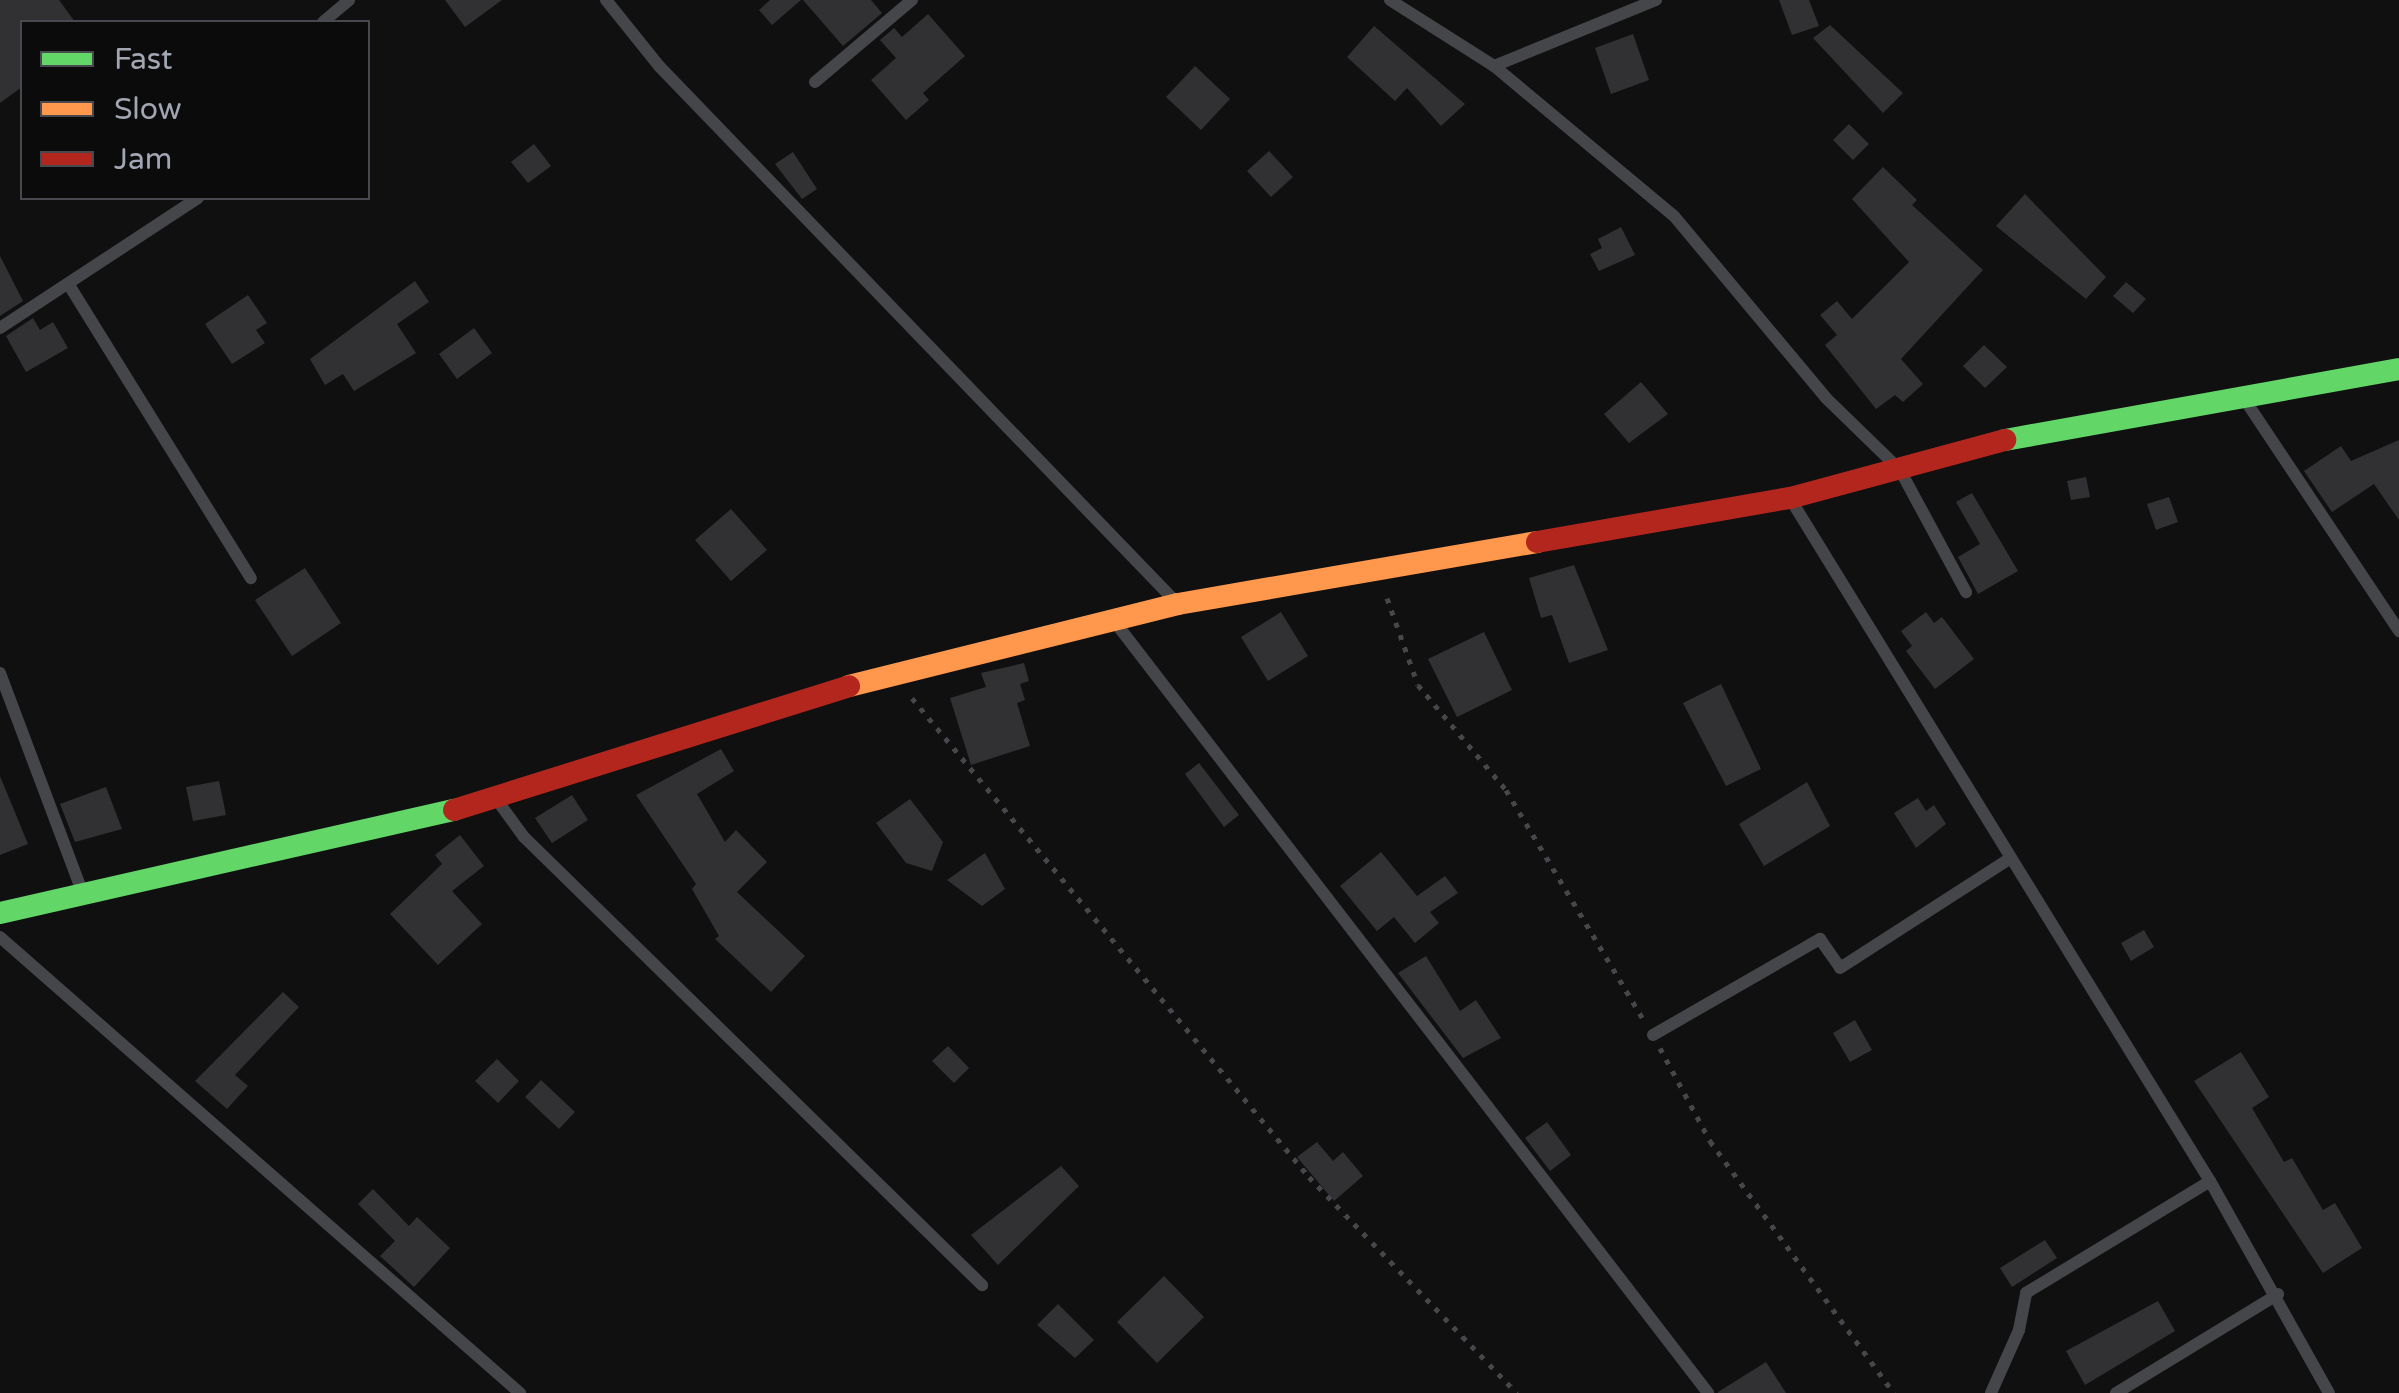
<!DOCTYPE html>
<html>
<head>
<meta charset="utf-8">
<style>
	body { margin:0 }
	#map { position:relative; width:2399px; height:1393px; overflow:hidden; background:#101011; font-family:"Varela Round",sans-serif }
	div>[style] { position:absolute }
	.building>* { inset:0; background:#313133 }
	.path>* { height:5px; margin-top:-2.5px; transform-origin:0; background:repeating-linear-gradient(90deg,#46474b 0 5px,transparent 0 13px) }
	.lane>* { height:12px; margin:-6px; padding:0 6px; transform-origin:6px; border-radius:6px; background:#454649 }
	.fast>* { height:22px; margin:-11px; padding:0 11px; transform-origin:11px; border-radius:11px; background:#63d668 }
	.slow>* { height:22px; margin:-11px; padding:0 11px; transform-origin:11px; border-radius:11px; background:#ff974d }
	.jam>* { height:22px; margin:-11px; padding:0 11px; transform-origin:11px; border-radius:11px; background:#b3261e }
	span { translate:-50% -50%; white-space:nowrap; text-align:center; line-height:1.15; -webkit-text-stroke:8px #0b0b0c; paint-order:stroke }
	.legend { position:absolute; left:20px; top:20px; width:350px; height:180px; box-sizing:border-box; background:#0b0b0c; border:2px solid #47494e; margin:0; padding:12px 18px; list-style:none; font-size:30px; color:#a1a6b2 }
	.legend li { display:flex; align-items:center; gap:20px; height:50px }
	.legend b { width:50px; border:2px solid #47494e }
</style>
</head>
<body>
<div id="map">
	<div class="building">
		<div style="clip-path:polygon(0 0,59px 0,75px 22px,22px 22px,22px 87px,0 103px)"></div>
		<div style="clip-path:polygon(445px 0,502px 0,465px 27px)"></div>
		<div style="clip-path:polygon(770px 0,801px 0,772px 25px,759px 10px)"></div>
		<div style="clip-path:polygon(803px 0,871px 0,882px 13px,843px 46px)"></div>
		<div style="clip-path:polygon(1779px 0,1809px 0,1819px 26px,1792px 35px)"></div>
		<div style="clip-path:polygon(928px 14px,965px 56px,923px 93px,929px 100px,906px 120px,871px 80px,896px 58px,880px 40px,894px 28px,902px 37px)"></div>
		<div style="clip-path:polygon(1830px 25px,1903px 93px,1883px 113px,1813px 38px)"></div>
		<div style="clip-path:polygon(1374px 26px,1465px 104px,1441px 126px,1407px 88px,1395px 101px,1347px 57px)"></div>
		<div style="clip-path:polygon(1633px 34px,1649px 80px,1611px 94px,1595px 48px)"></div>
		<div style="clip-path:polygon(1195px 66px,1230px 99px,1201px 130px,1166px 97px)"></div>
		<div style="clip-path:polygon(1849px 124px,1869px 144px,1853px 160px,1833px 140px)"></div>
		<div style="clip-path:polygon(534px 144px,551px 166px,528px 183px,511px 162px)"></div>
		<div style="clip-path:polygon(1269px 151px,1293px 177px,1271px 197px,1247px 171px)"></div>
		<div style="clip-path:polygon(793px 152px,817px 189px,802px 199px,775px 164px)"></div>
		<div style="clip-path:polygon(1883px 167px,1917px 200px,1912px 205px,1983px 270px,1901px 359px,1923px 384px,1903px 402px,1895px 395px,1876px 409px,1825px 345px,1837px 335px,1820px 315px,1837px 301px,1852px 319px,1909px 262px,1852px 199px)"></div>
		<div style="clip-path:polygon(2025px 194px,2106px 277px,2086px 299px,1996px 226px)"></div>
		<div style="clip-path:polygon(1621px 227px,1635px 255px,1599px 271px,1590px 254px,1602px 248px,1598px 239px)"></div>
		<div style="clip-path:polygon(0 256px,23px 301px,0 316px)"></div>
		<div style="clip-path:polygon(415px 281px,429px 302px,397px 324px,416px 353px,354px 391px,343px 374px,325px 385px,310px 359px)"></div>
		<div style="clip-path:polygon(2126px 282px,2146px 299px,2133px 313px,2113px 296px)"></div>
		<div style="clip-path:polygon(248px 295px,267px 323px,256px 330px,265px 343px,232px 364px,205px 324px)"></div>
		<div style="clip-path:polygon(33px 318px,40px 330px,53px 322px,68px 348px,26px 372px,6px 336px)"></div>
		<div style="clip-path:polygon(474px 328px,492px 353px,457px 379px,439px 354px)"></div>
		<div style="clip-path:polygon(1984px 345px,2007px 367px,1985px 388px,1963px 366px)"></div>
		<div style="clip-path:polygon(1641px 382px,1668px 414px,1629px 443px,1604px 414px)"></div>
		<div style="clip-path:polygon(2399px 440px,2399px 520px,2374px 484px,2332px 512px,2304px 471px,2341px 446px,2351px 461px)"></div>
		<div style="clip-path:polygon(2086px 477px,2090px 497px,2071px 500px,2067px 481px)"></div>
		<div style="clip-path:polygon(1972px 493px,2018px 571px,1978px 594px,1958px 557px,1980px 544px,1956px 502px)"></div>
		<div style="clip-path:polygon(2169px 497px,2178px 522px,2156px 530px,2147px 504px)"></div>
		<div style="clip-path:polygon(731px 509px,767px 550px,731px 581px,695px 540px)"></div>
		<div style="clip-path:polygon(1574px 565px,1608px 650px,1569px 663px,1552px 615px,1541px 618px,1529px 578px)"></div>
		<div style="clip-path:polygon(305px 568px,341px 623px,292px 656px,255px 600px)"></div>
		<div style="clip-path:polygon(1281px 612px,1308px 656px,1268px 681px,1241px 637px)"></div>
		<div style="clip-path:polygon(1926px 612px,1934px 623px,1942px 617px,1974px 659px,1935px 689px,1906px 651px,1912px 646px,1901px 631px)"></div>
		<div style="clip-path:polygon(1484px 632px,1512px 690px,1457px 717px,1428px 659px)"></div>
		<div style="clip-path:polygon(1024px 663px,1029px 681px,1020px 684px,1025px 700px,1017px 703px,1030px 746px,971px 765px,950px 698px,986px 687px,981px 673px)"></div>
		<div style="clip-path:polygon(1721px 684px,1761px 769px,1726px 786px,1683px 703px)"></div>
		<div style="clip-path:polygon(721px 749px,734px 771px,697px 794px,725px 842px,736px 830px,767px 862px,737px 892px,805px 956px,771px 992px,715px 939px,719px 936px,692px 889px,696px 884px,636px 795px)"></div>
		<div style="clip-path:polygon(1199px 763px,1239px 815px,1224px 827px,1185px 774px)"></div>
		<div style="clip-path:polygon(0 776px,28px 844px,0 855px)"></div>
		<div style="clip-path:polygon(219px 781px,226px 815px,193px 821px,186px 787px)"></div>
		<div style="clip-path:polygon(1807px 782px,1830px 826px,1764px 866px,1739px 824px)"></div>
		<div style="clip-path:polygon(106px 787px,122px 829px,75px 842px,60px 804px)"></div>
		<div style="clip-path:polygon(572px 795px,588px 820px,552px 843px,535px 818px)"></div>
		<div style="clip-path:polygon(1918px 798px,1926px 811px,1934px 805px,1946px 824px,1916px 848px,1894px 813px)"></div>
		<div style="clip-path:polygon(910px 799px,943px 842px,932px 871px,906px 863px,876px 823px)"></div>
		<div style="clip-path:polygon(460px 835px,484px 866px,452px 891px,482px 924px,438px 965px,390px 914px,442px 864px,435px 855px)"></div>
		<div style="clip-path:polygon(1381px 852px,1417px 896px,1445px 876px,1458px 893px,1430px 912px,1439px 923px,1415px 943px,1394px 917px,1377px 931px,1340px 886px)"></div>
		<div style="clip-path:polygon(985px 853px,1005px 889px,982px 906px,947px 880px)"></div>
		<div style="clip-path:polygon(2144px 930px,2154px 947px,2131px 961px,2121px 943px)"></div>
		<div style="clip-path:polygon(1426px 956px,1460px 1011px,1476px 1000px,1501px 1038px,1463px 1058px,1398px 973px)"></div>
		<div style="clip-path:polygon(283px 992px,299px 1007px,235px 1075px,248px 1086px,227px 1109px,195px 1081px)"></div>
		<div style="clip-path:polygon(1855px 1020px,1872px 1050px,1850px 1062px,1833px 1033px)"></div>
		<div style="clip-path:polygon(948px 1046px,969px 1068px,954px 1083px,932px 1061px)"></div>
		<div style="clip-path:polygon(2241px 1052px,2269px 1097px,2252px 1108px,2284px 1162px,2292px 1158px,2323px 1210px,2335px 1203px,2362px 1248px,2323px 1273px,2194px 1081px)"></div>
		<div style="clip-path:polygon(497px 1059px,519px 1081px,498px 1103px,475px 1081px)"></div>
		<div style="clip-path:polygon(541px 1080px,575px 1112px,559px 1129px,525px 1097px)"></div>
		<div style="clip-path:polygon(1547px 1122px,1571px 1155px,1550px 1171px,1525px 1138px)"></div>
		<div style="clip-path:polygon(1317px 1142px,1333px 1161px,1343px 1152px,1363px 1176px,1334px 1201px,1297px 1157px)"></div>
		<div style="clip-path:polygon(1061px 1166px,1079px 1186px,998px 1265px,971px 1235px)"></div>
		<div style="clip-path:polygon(373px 1189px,409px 1226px,417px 1217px,450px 1248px,414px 1287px,380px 1256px,395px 1241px,358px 1204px)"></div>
		<div style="clip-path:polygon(2045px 1240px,2057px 1258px,2012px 1287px,2000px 1268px)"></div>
		<div style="clip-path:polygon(1164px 1276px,1204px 1317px,1157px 1363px,1117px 1322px)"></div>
		<div style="clip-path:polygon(2158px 1301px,2175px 1331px,2085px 1385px,2066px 1351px)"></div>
		<div style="clip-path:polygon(1058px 1304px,1094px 1340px,1075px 1358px,1037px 1325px)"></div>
		<div style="clip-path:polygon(1766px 1362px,1786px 1393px,1718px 1393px,1718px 1392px)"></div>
	</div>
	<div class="path">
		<div style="left:1387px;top:598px;width:92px;rotate:70.4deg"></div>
		<div style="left:1418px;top:685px;width:137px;rotate:50deg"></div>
		<div style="left:1506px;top:790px;width:270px;rotate:59.1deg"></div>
		<div style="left:912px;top:698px;width:622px;rotate:50.35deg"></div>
		<div style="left:1309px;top:1177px;width:300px;rotate:46.1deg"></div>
		<div style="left:1660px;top:1048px;width:106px;rotate:61.7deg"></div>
		<div style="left:1710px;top:1141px;width:312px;rotate:53.9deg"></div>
	</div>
	<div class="lane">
		<div style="left:606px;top:0;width:85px;rotate:51.2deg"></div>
		<div style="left:659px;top:66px;width:740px;rotate:46.04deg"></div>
		<div style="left:1390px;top:0;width:123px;rotate:32.4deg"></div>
		<div style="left:1494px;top:66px;width:234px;rotate:39.8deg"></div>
		<div style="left:1674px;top:216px;width:237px;rotate:50.1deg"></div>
		<div style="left:1826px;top:398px;width:103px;rotate:44.2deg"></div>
		<div style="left:1900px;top:470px;width:139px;rotate:61.6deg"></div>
		<div style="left:323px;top:22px;width:34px;rotate:-40deg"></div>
		<div style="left:1494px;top:66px;width:175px;rotate:-22.2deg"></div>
		<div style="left:815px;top:82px;width:127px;rotate:-40.2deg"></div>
		<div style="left:69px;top:285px;width:345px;rotate:58.2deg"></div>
		<div style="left:0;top:328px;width:237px;rotate:-33.3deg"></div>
		<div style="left:2245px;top:400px;width:278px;rotate:56.3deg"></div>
		<div style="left:1791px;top:500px;width:800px;rotate:58.4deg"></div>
		<div style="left:2210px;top:1181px;width:243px;rotate:60.7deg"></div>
		<div style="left:1115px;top:622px;width:973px;rotate:52.43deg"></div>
		<div style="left:0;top:673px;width:233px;rotate:69.4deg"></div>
		<div style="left:497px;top:800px;width:46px;rotate:53.9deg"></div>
		<div style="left:524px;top:837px;width:641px;rotate:44.37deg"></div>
		<div style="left:0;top:937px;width:692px;rotate:41.25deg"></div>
		<div style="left:1653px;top:1035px;width:193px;rotate:-29.9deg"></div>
		<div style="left:1820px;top:939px;width:35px;rotate:55deg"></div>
		<div style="left:1840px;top:968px;width:201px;rotate:-32.8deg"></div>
		<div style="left:1991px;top:1393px;width:69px;rotate:-66deg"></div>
		<div style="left:2019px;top:1330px;width:38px;rotate:-79deg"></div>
		<div style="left:2026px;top:1293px;width:215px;rotate:-31.3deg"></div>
		<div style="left:2116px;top:1393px;width:190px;rotate:-31.4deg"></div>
	</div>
	<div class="fast">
		<div style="left:2005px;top:440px;width:400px;rotate:-10.2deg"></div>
		<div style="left:0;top:913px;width:466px;rotate:-12.8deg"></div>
	</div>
	<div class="slow">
		<div style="left:849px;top:686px;width:339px;rotate:-14deg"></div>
		<div style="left:1178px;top:604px;width:364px;rotate:-9.8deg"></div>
	</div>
	<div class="jam">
		<div style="left:1537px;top:542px;width:257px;rotate:-9.9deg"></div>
		<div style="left:1790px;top:498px;width:223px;rotate:-15.1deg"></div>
		<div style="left:454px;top:810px;width:414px;rotate:-17.4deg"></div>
	</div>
	<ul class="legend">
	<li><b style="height:12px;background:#63d668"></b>Fast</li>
	<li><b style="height:12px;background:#ff974d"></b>Slow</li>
	<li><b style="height:12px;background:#b3261e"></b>Jam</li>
	</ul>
</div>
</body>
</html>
